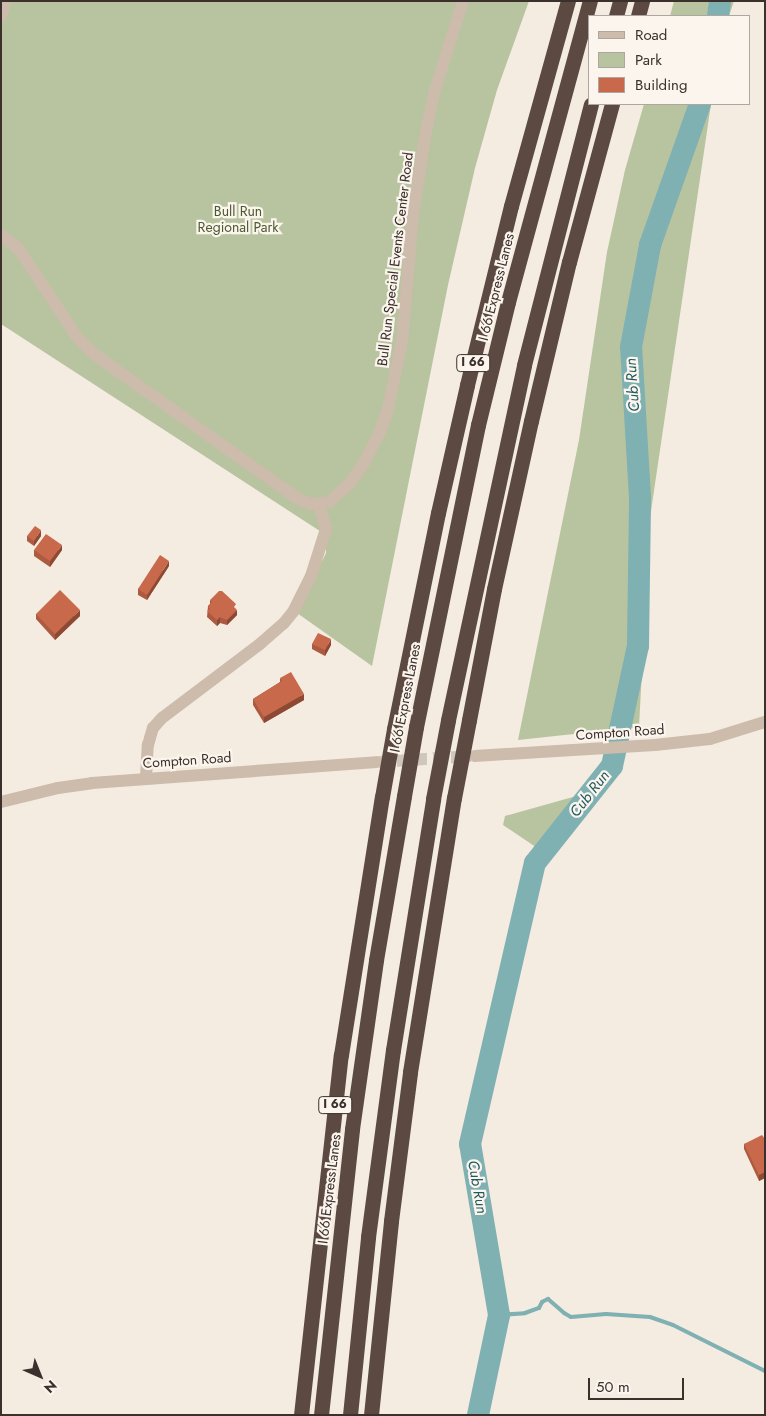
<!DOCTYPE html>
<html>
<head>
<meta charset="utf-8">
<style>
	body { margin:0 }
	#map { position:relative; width:766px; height:1416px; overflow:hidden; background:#f4ebe1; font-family:Jost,sans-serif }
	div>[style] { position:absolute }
	.green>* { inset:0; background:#b8c4a0 }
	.stream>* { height:4px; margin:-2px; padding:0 2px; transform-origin:2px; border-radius:2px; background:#7fb0b2 }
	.river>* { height:22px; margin:-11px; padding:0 11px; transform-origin:11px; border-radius:11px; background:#7fb0b2 }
	.minor-tunnel>* { height:12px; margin-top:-6px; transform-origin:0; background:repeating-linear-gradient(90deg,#cfc6bd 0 12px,transparent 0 18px) }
	.minor>* { height:12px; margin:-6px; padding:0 6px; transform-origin:6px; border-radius:6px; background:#cdbbac }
	.highway>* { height:15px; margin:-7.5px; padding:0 7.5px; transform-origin:7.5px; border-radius:7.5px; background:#5c4a42 }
	.highway-bridge>* { height:15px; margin:-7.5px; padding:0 7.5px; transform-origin:7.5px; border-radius:7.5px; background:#5c4a42 }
	.wall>* { inset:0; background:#ac5a40 }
	.shaded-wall>* { inset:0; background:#8c4a34 }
	.building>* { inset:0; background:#c8694b }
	span { translate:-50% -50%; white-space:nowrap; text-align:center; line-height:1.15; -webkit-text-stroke:4.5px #fbf5ee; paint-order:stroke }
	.shield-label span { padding:1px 4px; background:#fbf5ee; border:1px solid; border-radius:4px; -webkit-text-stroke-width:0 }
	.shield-label { font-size:12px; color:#3b302b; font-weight:700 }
	.park-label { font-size:14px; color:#4a5a2e }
	.street-label { font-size:14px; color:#3b302b }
	.water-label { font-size:15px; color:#1f5a5e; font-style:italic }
	.frame { position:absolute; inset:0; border:2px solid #3b302b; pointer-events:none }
	.legend { position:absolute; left:588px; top:15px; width:162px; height:90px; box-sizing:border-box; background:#fbf5ee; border:1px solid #aea6a0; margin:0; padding:6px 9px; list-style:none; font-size:15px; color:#3b302b }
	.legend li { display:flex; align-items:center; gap:10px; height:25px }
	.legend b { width:25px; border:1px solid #aea6a0 }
	.north { position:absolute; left:15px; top:1351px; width:50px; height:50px; -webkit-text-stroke:4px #fbf5ee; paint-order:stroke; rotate:136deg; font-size:14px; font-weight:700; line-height:20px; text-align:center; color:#3b302b }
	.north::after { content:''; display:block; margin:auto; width:18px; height:22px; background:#3b302b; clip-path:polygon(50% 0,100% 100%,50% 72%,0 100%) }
	.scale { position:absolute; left:588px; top:1378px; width:96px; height:22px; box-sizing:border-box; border:2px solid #3b302b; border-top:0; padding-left:6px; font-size:15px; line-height:18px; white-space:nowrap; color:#3b302b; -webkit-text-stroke:4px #fbf5ee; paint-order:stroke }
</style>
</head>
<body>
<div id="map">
	<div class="green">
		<div style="clip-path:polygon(1px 1px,529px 1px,497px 90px,475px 168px,448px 285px,372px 666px,297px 613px,326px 553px,326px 535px,1px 324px)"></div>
		<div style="clip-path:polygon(674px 1px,734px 1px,729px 16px,670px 16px)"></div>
		<div style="clip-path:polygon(644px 104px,711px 104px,650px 518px,639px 727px,518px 740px,579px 440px,607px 252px,625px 170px)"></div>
		<div style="clip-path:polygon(587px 793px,549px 856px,503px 825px,505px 816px)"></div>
	</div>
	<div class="stream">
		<div style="left:499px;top:1315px;width:26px;rotate:-4deg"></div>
		<div style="left:525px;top:1313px;width:15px;rotate:-20deg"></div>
		<div style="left:539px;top:1308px;width:7px;rotate:-63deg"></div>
		<div style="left:542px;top:1302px;width:7px;rotate:-27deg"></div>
		<div style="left:548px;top:1299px;width:21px;rotate:41deg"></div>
		<div style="left:564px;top:1313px;width:8px;rotate:30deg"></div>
		<div style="left:571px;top:1317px;width:35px;rotate:-5deg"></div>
		<div style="left:606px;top:1314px;width:44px;rotate:3.9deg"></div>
		<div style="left:650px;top:1317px;width:24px;rotate:19deg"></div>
		<div style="left:673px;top:1325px;width:103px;rotate:26.6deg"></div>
	</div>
	<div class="river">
		<div style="left:718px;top:16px;width:15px;rotate:-82deg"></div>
		<div style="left:478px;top:1415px;width:102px;rotate:-78.1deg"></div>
		<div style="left:499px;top:1315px;width:173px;rotate:-99.6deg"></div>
		<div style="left:470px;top:1144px;width:288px;rotate:-77deg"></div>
		<div style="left:535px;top:863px;width:124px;rotate:-51.6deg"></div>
		<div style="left:612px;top:766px;width:123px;rotate:-77.8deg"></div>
		<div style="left:638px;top:646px;width:149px;rotate:-89.2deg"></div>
		<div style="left:640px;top:497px;width:150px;rotate:-93.4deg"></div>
		<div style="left:631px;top:347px;width:104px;rotate:-79.4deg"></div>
		<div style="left:650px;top:245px;width:150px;rotate:-70.5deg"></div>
	</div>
	<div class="minor-tunnel">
		<div style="left:379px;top:762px;width:92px;rotate:-3.7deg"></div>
	</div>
	<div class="minor">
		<div style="left:1px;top:16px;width:16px;rotate:-72deg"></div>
		<div style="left:1px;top:235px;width:21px;rotate:37deg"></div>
		<div style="left:18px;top:248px;width:107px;rotate:56.5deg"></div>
		<div style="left:77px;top:337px;width:24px;rotate:45deg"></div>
		<div style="left:94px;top:354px;width:249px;rotate:35.4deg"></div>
		<div style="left:297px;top:498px;width:15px;rotate:23deg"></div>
		<div style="left:311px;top:504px;width:18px;rotate:-6deg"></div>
		<div style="left:329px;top:502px;width:28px;rotate:-42deg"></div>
		<div style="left:350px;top:483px;width:24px;rotate:-55deg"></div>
		<div style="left:364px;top:463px;width:37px;rotate:-63deg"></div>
		<div style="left:381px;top:430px;width:23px;rotate:-72deg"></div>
		<div style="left:388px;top:408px;width:68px;rotate:-78.2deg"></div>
		<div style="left:402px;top:341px;width:126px;rotate:-85deg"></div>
		<div style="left:413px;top:215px;width:85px;rotate:-81.2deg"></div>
		<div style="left:426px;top:131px;width:42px;rotate:-77.6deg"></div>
		<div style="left:435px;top:90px;width:93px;rotate:-72.5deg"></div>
		<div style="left:475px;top:756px;width:180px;rotate:-3.5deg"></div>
		<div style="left:655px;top:745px;width:55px;rotate:-6.2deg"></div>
		<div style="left:710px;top:739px;width:58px;rotate:-17.2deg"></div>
		<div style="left:146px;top:778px;width:33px;rotate:-87deg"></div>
		<div style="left:148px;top:745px;width:18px;rotate:-74deg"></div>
		<div style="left:153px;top:728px;width:13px;rotate:-48deg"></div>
		<div style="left:162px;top:718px;width:124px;rotate:-37.1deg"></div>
		<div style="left:261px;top:643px;width:30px;rotate:-41deg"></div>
		<div style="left:284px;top:623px;width:14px;rotate:-51deg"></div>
		<div style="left:293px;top:612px;width:40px;rotate:-63.4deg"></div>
		<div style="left:311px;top:576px;width:49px;rotate:-72.3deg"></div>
		<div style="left:326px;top:529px;width:26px;rotate:-106deg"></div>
		<div style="left:1px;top:802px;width:59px;rotate:-13.8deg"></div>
		<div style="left:58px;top:788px;width:34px;rotate:-8deg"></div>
		<div style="left:92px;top:783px;width:285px;rotate:-4.2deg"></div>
	</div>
	<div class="highway">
		<div style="left:616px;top:16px;width:16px;rotate:-75deg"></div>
		<div style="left:638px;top:16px;width:16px;rotate:-75deg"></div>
		<div style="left:448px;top:720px;width:363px;rotate:-77.9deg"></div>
		<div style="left:524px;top:365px;width:269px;rotate:-75.6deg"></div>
		<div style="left:469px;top:720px;width:133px;rotate:-79.2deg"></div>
		<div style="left:494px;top:589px;width:172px;rotate:-77.6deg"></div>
		<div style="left:531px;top:421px;width:163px;rotate:-76.6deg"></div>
		<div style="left:569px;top:262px;width:164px;rotate:-74.8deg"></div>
		<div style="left:416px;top:727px;width:308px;rotate:-78.4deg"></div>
		<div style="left:478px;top:425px;width:127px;rotate:-76.3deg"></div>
		<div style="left:508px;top:302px;width:312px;rotate:-74.8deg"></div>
		<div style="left:394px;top:729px;width:220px;rotate:-78.5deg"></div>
		<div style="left:438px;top:513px;width:131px;rotate:-77.2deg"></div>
		<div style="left:467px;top:385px;width:184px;rotate:-76.2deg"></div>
		<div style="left:511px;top:206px;width:213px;rotate:-74.5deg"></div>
		<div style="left:301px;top:1415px;width:362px;rotate:-83.7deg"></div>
		<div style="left:341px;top:1055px;width:261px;rotate:-81deg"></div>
		<div style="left:321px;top:1415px;width:288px;rotate:-83.8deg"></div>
		<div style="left:352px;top:1129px;width:171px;rotate:-81.9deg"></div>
		<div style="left:376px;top:960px;width:166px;rotate:-80.3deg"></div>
		<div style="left:350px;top:1415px;width:179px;rotate:-84.2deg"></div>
		<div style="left:368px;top:1237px;width:189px;rotate:-82.4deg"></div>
		<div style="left:393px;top:1050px;width:254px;rotate:-80.9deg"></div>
		<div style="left:371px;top:1415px;width:195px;rotate:-84.1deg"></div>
		<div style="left:391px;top:1221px;width:150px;rotate:-82.7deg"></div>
		<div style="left:410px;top:1072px;width:278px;rotate:-80.9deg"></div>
	</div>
	<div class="highway-bridge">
		<div style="left:404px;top:796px;width:70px;rotate:-80.1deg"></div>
		<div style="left:382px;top:797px;width:69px;rotate:-80deg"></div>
		<div style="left:454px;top:798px;width:79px;rotate:-79.1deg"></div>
		<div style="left:433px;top:799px;width:80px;rotate:-79.2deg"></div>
	</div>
	<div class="wall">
		<div style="clip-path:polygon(27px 536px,41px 536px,34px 546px,27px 541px)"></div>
		<div style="clip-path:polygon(34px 550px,62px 550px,50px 567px,34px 556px)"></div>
		<div style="clip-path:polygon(169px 566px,147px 600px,138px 595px,138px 589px)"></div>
		<div style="clip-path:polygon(210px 600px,236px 609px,237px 615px,227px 625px,220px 623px,217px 626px,207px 617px,208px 606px,210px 604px)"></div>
		<div style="clip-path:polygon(36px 614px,80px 616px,55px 640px,36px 619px)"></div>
		<div style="clip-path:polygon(312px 644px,331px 645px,325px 656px,312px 649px)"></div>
		<div style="clip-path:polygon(280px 678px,304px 700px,264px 723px,253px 705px,253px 699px,280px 682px)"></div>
		<div style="clip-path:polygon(765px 1139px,765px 1178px,759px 1181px,744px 1149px,744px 1144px)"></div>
	</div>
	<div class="shaded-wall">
		<div style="clip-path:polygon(41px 530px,41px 536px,34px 546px,34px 541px)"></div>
		<div style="clip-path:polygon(62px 545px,62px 550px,50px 567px,50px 561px)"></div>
		<div style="clip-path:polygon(169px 561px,169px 566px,147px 600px,147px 595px)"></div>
		<div style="clip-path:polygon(80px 610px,80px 616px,55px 640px,55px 634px)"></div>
		<div style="clip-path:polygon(237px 610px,237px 615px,227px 625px,227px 620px)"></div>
		<div style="clip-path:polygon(220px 617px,220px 623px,217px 626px,217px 620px)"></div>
		<div style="clip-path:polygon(331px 639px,331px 645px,325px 656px,325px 650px)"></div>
		<div style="clip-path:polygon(304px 694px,304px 700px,264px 723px,264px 717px)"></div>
		<div style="clip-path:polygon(765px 1172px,765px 1178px,759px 1181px,759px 1175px)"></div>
	</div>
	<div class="building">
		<div style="clip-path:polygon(35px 526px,41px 530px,34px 541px,27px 536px)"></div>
		<div style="clip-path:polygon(46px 534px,62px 545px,50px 561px,34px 550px)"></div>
		<div style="clip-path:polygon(160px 555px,169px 561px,147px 595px,138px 589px)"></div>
		<div style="clip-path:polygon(60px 590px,80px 610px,55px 634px,36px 614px)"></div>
		<div style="clip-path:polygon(219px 591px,222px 591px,236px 604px,234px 607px,237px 610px,227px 620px,220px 617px,217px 620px,207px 611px,210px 609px,208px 606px,212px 602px,210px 600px)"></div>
		<div style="clip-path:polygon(318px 633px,331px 639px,325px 650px,312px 644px)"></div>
		<div style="clip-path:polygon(291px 672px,304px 694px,264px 717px,253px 699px,282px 681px,280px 678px)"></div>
		<div style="clip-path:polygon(762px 1135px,765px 1139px,765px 1172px,759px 1175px,744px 1144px)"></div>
	</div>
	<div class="shield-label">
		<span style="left:473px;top:363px">I 66</span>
		<span style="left:335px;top:1105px">I 66</span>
	</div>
	<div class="park-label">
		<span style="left:238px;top:219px">Bull Run<br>Regional Park</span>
	</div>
	<div class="street-label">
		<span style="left:395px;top:259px;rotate:-83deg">Bull Run Special Events Center Road</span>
		<span style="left:496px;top:287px;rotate:-76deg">I 66 Express Lanes</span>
		<span style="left:405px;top:698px;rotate:-79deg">I 66 Express Lanes</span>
		<span style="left:620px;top:732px;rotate:-4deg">Compton Road</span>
		<span style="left:187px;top:760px;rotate:-4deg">Compton Road</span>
		<span style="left:329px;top:1189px;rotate:-83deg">I 66 Express Lanes</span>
	</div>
	<div class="water-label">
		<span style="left:633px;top:385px;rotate:-94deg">Cub Run</span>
		<span style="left:590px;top:794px;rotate:-52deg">Cub Run</span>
		<span style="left:477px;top:1187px;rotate:80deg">Cub Run</span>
	</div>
	<div class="frame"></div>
	<ul class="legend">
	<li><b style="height:6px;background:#cdbbac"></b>Road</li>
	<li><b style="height:14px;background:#b8c4a0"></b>Park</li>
	<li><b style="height:14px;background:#c8694b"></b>Building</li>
	</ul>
	<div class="north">N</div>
	<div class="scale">50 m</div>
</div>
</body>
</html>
